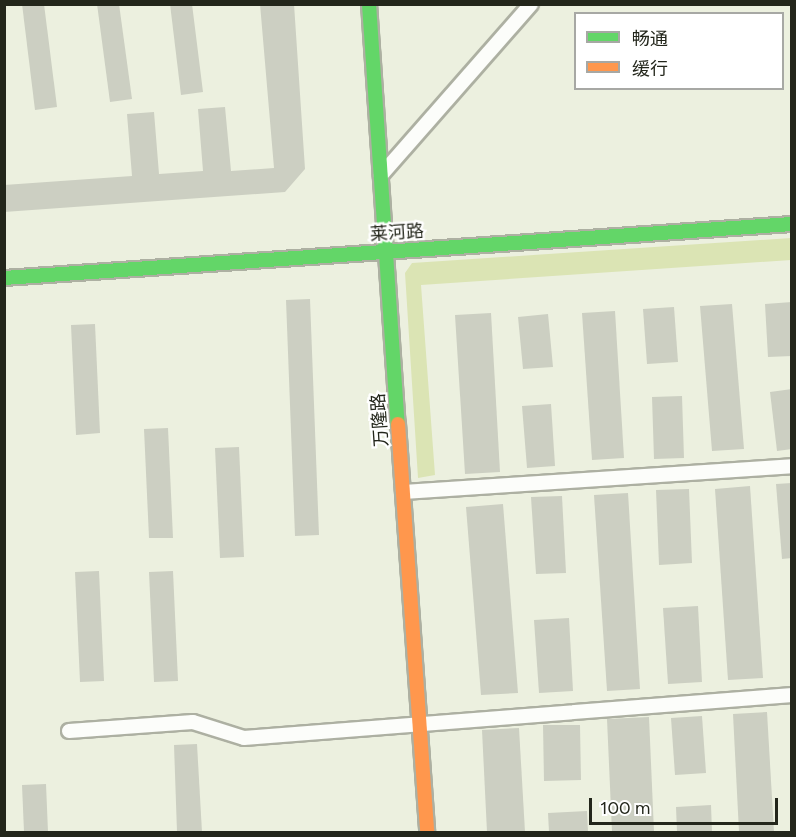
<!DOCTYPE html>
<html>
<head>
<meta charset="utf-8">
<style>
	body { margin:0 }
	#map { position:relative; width:796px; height:837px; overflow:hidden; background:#ecf0df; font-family:Figtree,"Noto Sans SC",sans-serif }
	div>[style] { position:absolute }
	.green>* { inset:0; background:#dbe4b4 }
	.building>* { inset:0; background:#cccfc2 }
	.roads { filter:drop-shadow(2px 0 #adb0a2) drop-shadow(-2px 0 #adb0a2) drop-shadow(0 2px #adb0a2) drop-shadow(0 -2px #adb0a2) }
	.street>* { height:14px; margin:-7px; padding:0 7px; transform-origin:7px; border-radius:7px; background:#fcfdfa }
	.fast>* { height:14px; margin:-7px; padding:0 7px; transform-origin:7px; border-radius:7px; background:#63d668 }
	.slow>* { height:14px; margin:-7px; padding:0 7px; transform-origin:7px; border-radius:7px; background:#ff974d }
	span { translate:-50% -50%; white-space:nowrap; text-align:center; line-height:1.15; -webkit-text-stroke:4.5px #fff; paint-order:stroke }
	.street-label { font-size:18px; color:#23261b }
	.frame { position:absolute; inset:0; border:6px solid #23261b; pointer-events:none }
	.legend { position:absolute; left:574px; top:12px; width:210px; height:78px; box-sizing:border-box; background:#fff; border:2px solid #a7a8a4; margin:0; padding:8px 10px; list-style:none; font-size:18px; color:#23261b }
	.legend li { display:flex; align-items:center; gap:12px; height:30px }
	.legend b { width:30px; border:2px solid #a7a8a4 }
	.scale { position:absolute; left:589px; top:798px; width:189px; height:27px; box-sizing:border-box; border:3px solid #23261b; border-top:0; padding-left:8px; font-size:18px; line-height:21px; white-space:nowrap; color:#23261b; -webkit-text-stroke:4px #fff; paint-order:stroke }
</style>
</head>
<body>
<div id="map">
	<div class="green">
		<div style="clip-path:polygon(791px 238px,791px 260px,421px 285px,435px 475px,418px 478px,405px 273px,412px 263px)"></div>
	</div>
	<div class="building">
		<div style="clip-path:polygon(22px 4px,44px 4px,57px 107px,35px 110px)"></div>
		<div style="clip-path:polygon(97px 4px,119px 4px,132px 99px,110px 102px)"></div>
		<div style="clip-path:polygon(170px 4px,192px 4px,203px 92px,181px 95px)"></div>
		<div style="clip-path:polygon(260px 4px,294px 4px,305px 169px,285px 192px,4px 212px,4px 185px,132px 176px,127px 114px,154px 112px,159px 174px,203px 171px,198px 109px,225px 107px,231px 171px,274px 168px)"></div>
		<div style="clip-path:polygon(310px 299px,319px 535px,295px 536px,286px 300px)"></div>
		<div style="clip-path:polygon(792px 302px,792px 356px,768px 357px,765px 304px)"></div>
		<div style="clip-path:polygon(732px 304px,744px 449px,712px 451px,700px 306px)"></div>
		<div style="clip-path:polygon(674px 307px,678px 362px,647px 364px,643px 309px)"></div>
		<div style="clip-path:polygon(615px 311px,624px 458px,592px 460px,582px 313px)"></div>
		<div style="clip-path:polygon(491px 313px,500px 472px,465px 474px,455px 315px)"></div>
		<div style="clip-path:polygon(548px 314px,553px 367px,523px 369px,518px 317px)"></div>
		<div style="clip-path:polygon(95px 324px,100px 433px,76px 435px,71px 325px)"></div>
		<div style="clip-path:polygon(792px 389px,792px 449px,777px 451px,770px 392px)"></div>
		<div style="clip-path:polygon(682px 396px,684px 458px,654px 459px,652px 397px)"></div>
		<div style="clip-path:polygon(551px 404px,555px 466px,527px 468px,522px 406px)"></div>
		<div style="clip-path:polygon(168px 428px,173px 538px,149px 538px,144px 429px)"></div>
		<div style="clip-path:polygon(239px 447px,244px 557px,220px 558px,215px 448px)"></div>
		<div style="clip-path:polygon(792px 483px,792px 558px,782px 559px,776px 484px)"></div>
		<div style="clip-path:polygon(750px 486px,763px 678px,728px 680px,715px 489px)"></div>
		<div style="clip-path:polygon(689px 489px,692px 563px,659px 565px,656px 490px)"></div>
		<div style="clip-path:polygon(628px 493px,640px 689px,607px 691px,594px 495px)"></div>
		<div style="clip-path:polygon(562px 496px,566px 573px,536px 574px,531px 497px)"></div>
		<div style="clip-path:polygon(503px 504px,518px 693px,481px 695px,466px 507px)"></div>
		<div style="clip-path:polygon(99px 571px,104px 681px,80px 682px,75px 572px)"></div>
		<div style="clip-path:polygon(173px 571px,178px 681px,154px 682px,149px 572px)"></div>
		<div style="clip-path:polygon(698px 606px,702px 682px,668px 684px,663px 608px)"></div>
		<div style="clip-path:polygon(569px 618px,573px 691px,539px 693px,534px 620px)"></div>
		<div style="clip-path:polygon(767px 712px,774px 832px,739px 832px,733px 714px)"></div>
		<div style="clip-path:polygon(702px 716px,706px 773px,675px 775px,671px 718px)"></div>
		<div style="clip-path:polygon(649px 717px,654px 832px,612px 832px,607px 719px)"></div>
		<div style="clip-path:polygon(543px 725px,580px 725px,581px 780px,544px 781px)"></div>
		<div style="clip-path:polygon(519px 728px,525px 832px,487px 832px,482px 730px)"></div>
		<div style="clip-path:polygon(197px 744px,202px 832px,177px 832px,174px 745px)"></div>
		<div style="clip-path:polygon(46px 784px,48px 832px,24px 832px,22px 785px)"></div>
		<div style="clip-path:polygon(711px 805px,712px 832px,677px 832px,676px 807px)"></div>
		<div style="clip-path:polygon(587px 811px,588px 832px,549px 832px,548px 813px)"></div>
	</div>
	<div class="roads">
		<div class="street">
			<div style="left:381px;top:175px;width:227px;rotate:-48.7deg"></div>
			<div style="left:403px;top:492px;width:390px;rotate:-3.8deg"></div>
			<div style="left:69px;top:731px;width:124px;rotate:-4.2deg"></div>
			<div style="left:193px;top:722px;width:53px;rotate:17.4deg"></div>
			<div style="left:244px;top:738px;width:550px;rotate:-4.49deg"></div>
		</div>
		<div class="fast">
			<div style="left:369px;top:4px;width:421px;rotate:86.1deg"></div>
			<div style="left:4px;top:278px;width:790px;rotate:-3.92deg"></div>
		</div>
		<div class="slow">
			<div style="left:398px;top:424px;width:409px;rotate:85.9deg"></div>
		</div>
	</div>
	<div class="street-label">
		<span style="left:397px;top:233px;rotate:-4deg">莱河路</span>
		<span style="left:380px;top:420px;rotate:-94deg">万隆路</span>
	</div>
	<div class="frame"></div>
	<ul class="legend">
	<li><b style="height:8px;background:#63d668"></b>畅通</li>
	<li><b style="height:8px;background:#ff974d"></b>缓行</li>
	</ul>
	<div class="scale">100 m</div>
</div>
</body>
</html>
